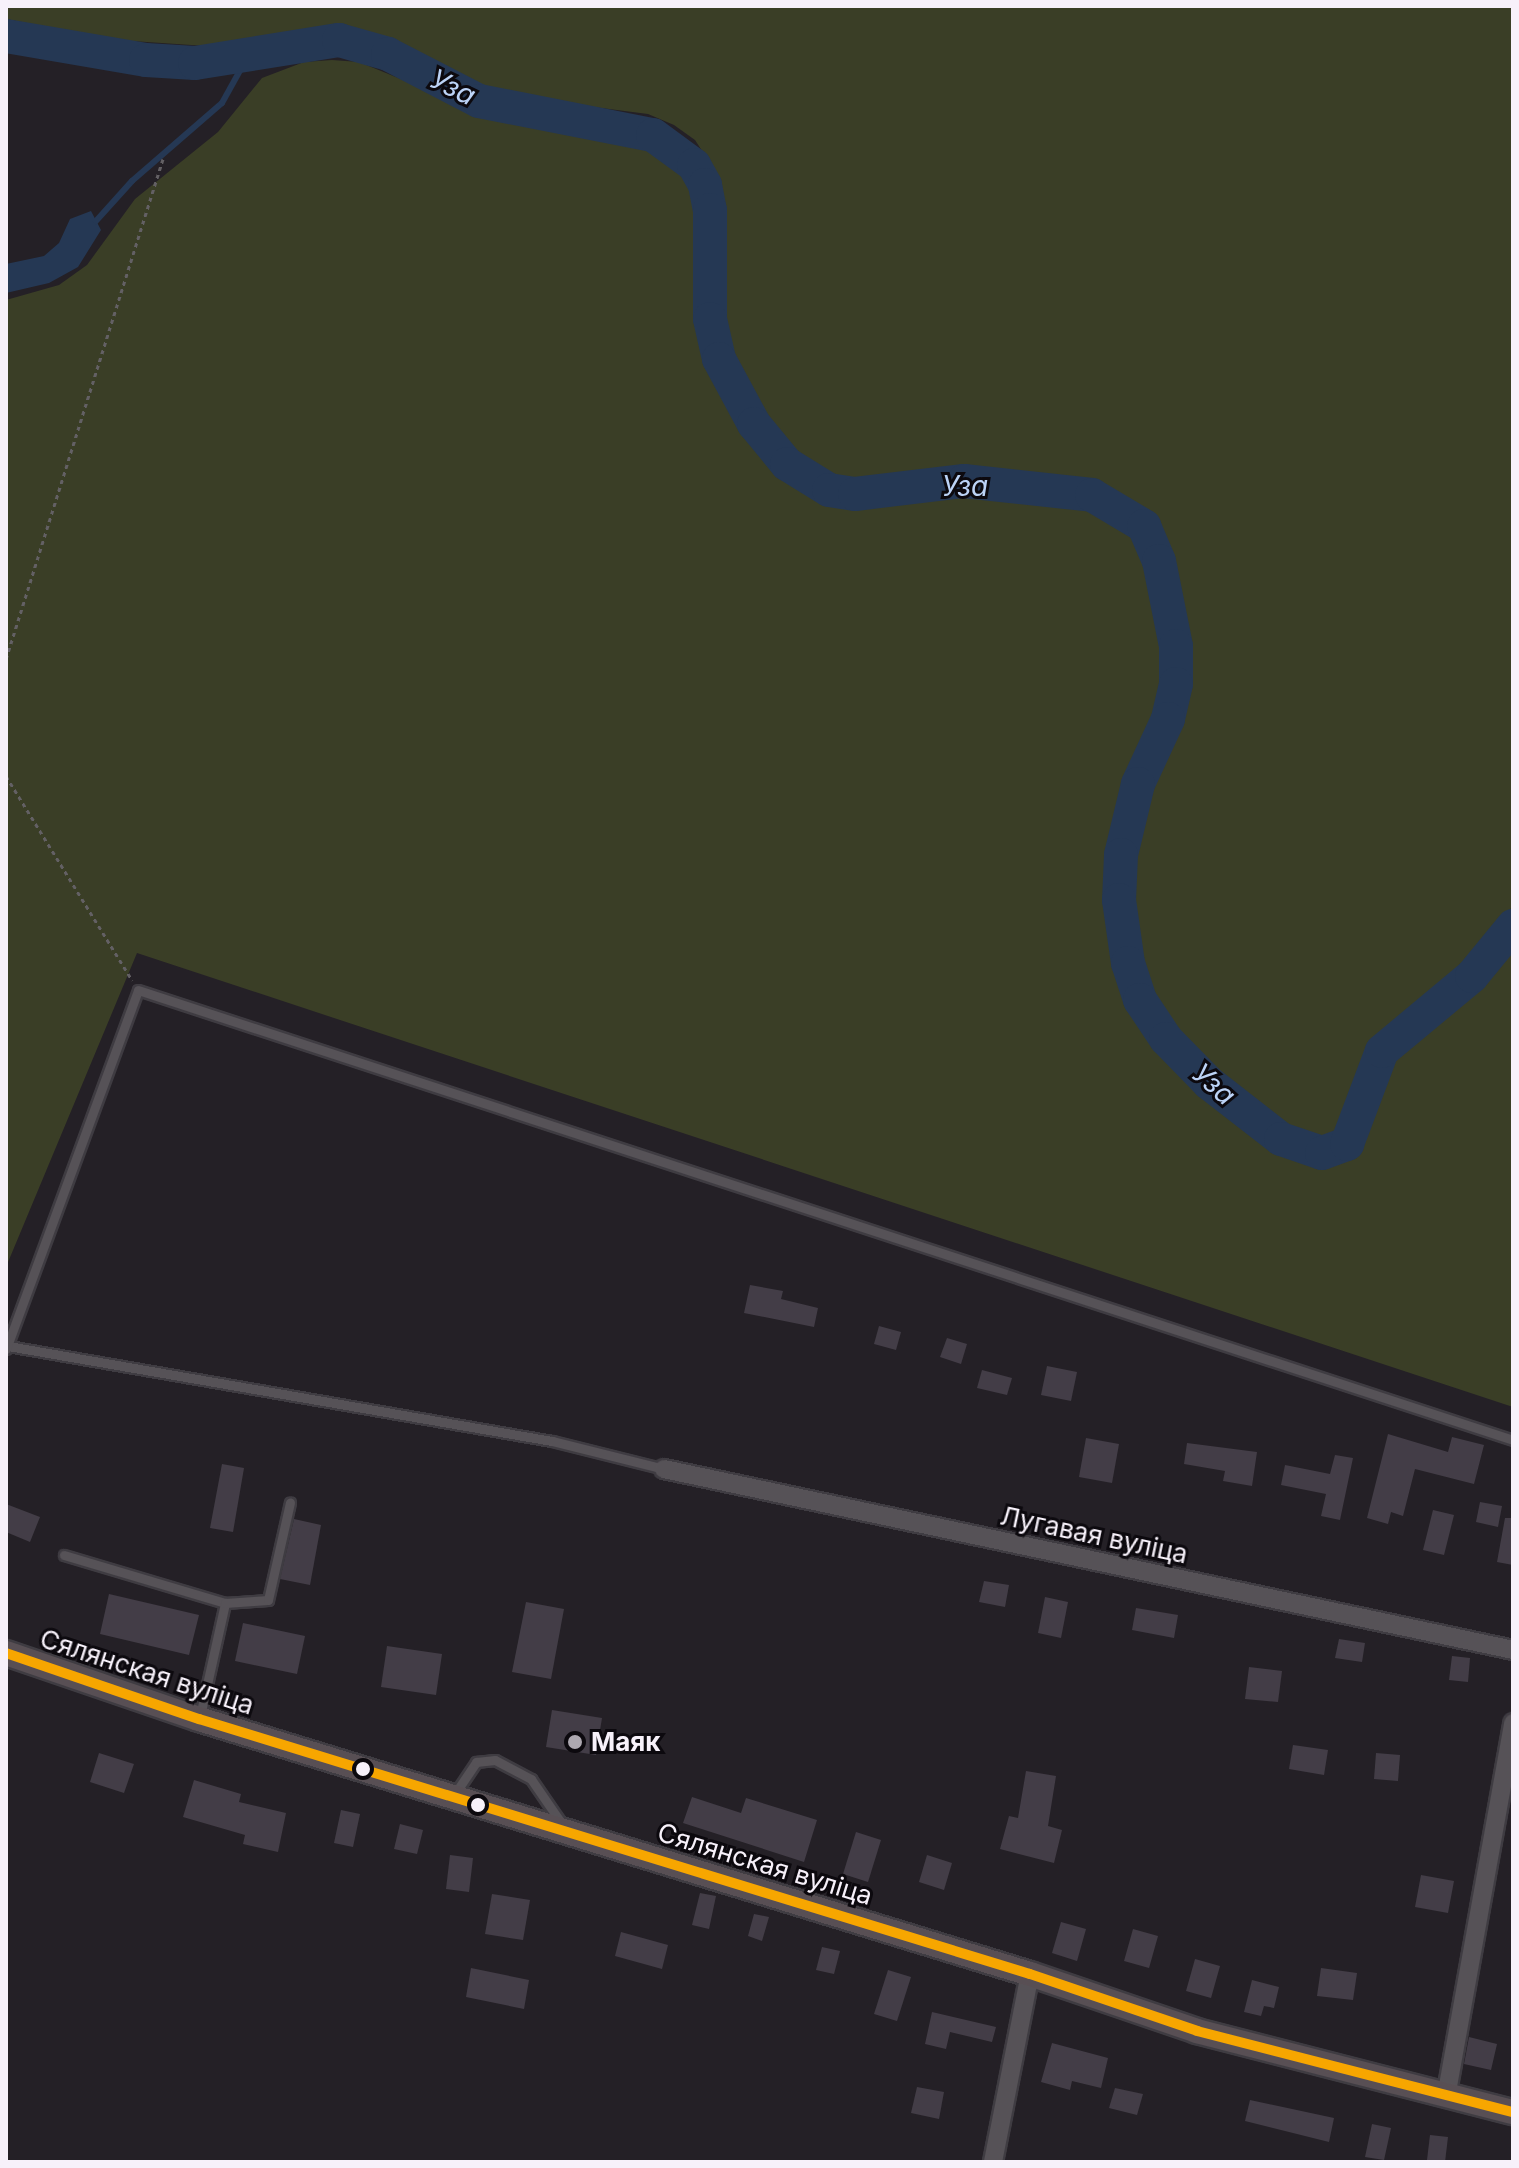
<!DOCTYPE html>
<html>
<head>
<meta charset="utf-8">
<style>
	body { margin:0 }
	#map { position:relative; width:1519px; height:2168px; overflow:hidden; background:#242026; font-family:Inter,sans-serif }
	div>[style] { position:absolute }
	.green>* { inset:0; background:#3a3e26 }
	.water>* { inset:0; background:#253854 }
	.stream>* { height:6px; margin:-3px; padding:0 3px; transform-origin:3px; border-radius:3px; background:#253854 }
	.river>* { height:34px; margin:-17px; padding:0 17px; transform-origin:17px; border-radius:17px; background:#253854 }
	.building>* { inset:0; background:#433d47 }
	.path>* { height:3px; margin-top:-1.5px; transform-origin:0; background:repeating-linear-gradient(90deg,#636064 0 4px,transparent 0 8px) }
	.roads { filter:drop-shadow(2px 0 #3f3c42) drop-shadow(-2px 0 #3f3c42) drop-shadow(0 2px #3f3c42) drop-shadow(0 -2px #3f3c42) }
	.lane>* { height:9px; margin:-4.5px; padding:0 4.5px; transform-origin:4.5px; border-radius:4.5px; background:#565257 }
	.street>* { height:18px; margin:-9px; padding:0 9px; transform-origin:9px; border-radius:9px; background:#565257 }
	.secondary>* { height:24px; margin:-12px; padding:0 12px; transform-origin:12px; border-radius:12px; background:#584f54 }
	.bus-1>* { height:10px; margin:-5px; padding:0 5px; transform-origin:5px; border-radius:5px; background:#f7a600 }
	.dots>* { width:22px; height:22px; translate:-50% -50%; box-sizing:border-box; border:4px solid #0c090e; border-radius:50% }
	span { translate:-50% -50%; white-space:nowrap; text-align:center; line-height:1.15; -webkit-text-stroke:6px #0c090e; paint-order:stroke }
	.street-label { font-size:26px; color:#f7f1fa }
	.poi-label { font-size:26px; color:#f7f1fa; font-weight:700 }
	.left { translate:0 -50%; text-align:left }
	.water-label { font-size:28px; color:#bcd3f6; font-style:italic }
	.frame { position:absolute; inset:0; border:8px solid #f7f1fa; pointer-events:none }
</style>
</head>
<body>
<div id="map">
	<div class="green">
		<div style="clip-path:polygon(6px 6px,1513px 6px,1513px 906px,1463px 965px,1370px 1048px,1350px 1108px,1335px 1133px,1312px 1138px,1287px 1128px,1207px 1065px,1164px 1017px,1142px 977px,1131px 921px,1132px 858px,1142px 811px,1182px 702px,1185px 658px,1164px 544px,1135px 504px,1094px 484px,1027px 473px,953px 472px,871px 484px,826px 475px,805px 462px,783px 443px,744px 386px,725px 329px,721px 180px,695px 140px,674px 125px,648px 114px,500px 95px,342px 25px,206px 46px,117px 40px,6px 19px)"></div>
		<div style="clip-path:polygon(332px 60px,359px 62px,506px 122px,637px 142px,668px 154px,682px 167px,696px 199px,695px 312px,705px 358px,745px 427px,800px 484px,857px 506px,973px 493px,1059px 501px,1103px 513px,1135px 539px,1155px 583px,1167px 685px,1118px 820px,1108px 875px,1109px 929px,1123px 988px,1147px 1036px,1242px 1124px,1303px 1161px,1321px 1165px,1351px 1155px,1370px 1128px,1393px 1056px,1461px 1001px,1513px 942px,1513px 1407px,137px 953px,6px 1267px,6px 300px,59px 285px,87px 265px,135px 199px,218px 132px,262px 78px,304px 62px)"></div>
	</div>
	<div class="water">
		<div style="clip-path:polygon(91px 211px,101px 230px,78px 267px,49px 283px,6px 293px,6px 264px,44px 256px,59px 243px,70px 219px)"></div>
	</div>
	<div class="stream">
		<div style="left:96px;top:221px;width:54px;rotate:-48deg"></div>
		<div style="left:132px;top:181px;width:119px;rotate:-40.9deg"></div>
		<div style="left:222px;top:103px;width:54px;rotate:-61deg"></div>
	</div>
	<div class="river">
		<div style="left:6px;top:36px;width:142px;rotate:9.7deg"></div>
		<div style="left:146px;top:60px;width:49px;rotate:3.5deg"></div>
		<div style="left:195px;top:63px;width:146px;rotate:-9.1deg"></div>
		<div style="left:339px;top:40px;width:51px;rotate:15.9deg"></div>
		<div style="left:388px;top:54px;width:102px;rotate:27.3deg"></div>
		<div style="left:479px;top:101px;width:177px;rotate:11.1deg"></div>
		<div style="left:653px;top:135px;width:51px;rotate:36.2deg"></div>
		<div style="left:694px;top:165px;width:23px;rotate:61deg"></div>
		<div style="left:705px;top:185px;width:25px;rotate:79deg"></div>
		<div style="left:710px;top:210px;width:109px;rotate:90deg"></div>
		<div style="left:710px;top:319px;width:41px;rotate:77.3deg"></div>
		<div style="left:719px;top:359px;width:74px;rotate:61.7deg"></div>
		<div style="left:754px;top:424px;width:52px;rotate:50.5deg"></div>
		<div style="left:787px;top:464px;width:49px;rotate:31.8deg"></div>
		<div style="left:829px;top:490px;width:26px;rotate:9deg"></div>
		<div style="left:855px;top:494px;width:110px;rotate:-6.8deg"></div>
		<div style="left:964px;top:481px;width:129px;rotate:6.2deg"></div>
		<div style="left:1092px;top:495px;width:61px;rotate:30.8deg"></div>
		<div style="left:1144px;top:526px;width:38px;rotate:67deg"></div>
		<div style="left:1159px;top:561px;width:87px;rotate:78.7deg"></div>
		<div style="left:1176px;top:646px;width:38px;rotate:90deg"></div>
		<div style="left:1176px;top:684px;width:36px;rotate:103deg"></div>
		<div style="left:1168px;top:719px;width:72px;rotate:114.8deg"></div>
		<div style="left:1138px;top:784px;width:73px;rotate:103.5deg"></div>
		<div style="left:1121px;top:855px;width:45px;rotate:92.5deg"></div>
		<div style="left:1119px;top:900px;width:64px;rotate:81.9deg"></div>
		<div style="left:1128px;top:963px;width:39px;rotate:72deg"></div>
		<div style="left:1140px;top:1000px;width:47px;rotate:56.3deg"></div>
		<div style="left:1166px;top:1039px;width:62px;rotate:45.7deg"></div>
		<div style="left:1209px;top:1083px;width:91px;rotate:37.9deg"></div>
		<div style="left:1281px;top:1139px;width:43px;rotate:18.9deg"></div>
		<div style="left:1322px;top:1153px;width:27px;rotate:-20deg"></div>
		<div style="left:1347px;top:1144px;width:99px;rotate:-69.4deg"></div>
		<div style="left:1382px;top:1051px;width:117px;rotate:-39.8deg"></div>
		<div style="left:1472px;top:976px;width:65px;rotate:-50.6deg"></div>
	</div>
	<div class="building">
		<div style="clip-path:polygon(750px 1285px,783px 1291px,781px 1299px,818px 1308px,814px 1327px,744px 1313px)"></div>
		<div style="clip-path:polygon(879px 1326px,901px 1332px,896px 1350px,874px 1344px)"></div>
		<div style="clip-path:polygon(947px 1338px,967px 1344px,961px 1364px,940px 1357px)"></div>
		<div style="clip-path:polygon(1047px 1366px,1077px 1372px,1071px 1401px,1041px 1395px)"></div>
		<div style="clip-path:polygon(982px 1370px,1012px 1378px,1007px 1395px,977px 1388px)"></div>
		<div style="clip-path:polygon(1388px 1434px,1448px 1452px,1452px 1437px,1484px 1445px,1474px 1484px,1415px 1469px,1403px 1516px,1391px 1512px,1388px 1524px,1367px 1518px)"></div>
		<div style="clip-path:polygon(1086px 1438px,1119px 1444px,1112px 1483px,1079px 1477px)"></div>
		<div style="clip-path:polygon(1187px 1443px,1257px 1452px,1252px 1486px,1223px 1481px,1225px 1471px,1184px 1464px)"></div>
		<div style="clip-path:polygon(1335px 1455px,1353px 1458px,1340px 1520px,1321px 1516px,1326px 1494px,1281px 1485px,1285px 1465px,1330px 1474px)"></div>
		<div style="clip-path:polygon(222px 1464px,244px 1468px,233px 1532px,210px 1528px)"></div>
		<div style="clip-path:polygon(1480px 1502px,1502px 1506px,1498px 1527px,1476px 1522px)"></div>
		<div style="clip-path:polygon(6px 1504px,40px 1517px,30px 1542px,6px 1532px)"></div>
		<div style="clip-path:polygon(1433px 1510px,1454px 1515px,1444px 1555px,1423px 1550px)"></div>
		<div style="clip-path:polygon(1505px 1518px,1513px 1518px,1513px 1565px,1497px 1562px)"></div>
		<div style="clip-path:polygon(294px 1519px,321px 1525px,310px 1585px,280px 1579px)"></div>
		<div style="clip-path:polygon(984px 1581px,1009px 1585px,1005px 1607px,979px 1602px)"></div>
		<div style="clip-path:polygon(109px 1594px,199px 1615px,189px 1655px,100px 1634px)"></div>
		<div style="clip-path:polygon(1045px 1597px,1068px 1602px,1061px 1638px,1038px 1633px)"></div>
		<div style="clip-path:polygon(526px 1602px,564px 1609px,551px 1679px,512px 1672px)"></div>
		<div style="clip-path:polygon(1136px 1608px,1178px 1615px,1174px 1638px,1132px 1630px)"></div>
		<div style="clip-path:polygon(243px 1623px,305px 1636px,297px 1674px,235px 1661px)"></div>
		<div style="clip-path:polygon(1339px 1639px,1365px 1643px,1362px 1662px,1335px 1658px)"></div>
		<div style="clip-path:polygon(387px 1646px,442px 1654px,436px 1695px,381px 1687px)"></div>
		<div style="clip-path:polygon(1452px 1656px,1470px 1658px,1468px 1682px,1449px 1680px)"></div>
		<div style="clip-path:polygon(1249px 1667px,1282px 1671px,1278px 1702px,1245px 1699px)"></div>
		<div style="clip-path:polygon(552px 1710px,602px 1718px,596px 1755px,546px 1747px)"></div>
		<div style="clip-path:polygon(1293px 1745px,1328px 1750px,1324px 1775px,1289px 1769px)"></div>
		<div style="clip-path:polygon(99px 1753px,134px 1764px,124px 1793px,90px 1782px)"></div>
		<div style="clip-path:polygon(1376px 1753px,1400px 1755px,1398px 1781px,1374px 1779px)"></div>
		<div style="clip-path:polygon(1026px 1771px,1056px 1776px,1048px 1826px,1062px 1830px,1054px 1863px,1000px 1849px,1009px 1816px,1018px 1818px)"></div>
		<div style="clip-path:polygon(194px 1780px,241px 1794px,239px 1802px,286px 1813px,278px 1852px,243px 1844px,245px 1835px,183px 1817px)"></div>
		<div style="clip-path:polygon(692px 1797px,741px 1813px,746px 1798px,817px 1820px,804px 1862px,683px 1823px)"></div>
		<div style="clip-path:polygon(341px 1810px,360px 1814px,353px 1847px,334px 1843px)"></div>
		<div style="clip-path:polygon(400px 1824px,423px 1830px,417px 1854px,394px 1849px)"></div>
		<div style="clip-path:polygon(856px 1832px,881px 1840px,868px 1882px,843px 1874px)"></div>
		<div style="clip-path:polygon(450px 1855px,473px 1858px,469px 1892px,446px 1889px)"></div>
		<div style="clip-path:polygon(927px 1855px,952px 1863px,944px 1890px,919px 1882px)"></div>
		<div style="clip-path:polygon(1421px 1875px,1454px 1881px,1448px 1913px,1415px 1907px)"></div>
		<div style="clip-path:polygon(700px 1893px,716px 1896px,709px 1929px,692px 1925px)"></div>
		<div style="clip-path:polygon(492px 1894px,530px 1900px,523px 1940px,485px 1934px)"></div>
		<div style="clip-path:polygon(754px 1914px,769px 1917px,762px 1941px,748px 1936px)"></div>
		<div style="clip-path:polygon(1061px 1922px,1086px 1929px,1077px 1961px,1052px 1953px)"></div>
		<div style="clip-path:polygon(1133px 1929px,1158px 1936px,1149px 1968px,1124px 1961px)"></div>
		<div style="clip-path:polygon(621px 1932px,668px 1945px,662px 1969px,615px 1956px)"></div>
		<div style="clip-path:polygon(822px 1947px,840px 1951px,834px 1974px,816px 1970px)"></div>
		<div style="clip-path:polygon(1195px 1959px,1220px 1966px,1211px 1998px,1186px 1991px)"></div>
		<div style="clip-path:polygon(471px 1968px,529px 1980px,524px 2009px,466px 1997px)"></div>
		<div style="clip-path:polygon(1321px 1968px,1357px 1973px,1353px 2000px,1317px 1996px)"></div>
		<div style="clip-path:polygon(888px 1970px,911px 1977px,897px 2021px,874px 2014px)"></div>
		<div style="clip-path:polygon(1252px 1980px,1279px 1987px,1274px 2008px,1264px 2006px,1261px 2016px,1244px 2012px)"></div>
		<div style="clip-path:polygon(932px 2012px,996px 2027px,992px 2042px,950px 2032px,946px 2049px,925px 2044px)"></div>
		<div style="clip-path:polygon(1469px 2037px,1497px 2044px,1491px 2070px,1464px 2064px)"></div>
		<div style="clip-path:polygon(1052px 2043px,1108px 2058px,1101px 2088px,1072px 2081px,1070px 2090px,1041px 2082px)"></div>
		<div style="clip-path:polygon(917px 2087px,944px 2092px,939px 2119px,911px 2113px)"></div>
		<div style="clip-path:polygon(1115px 2088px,1143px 2094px,1137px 2115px,1109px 2108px)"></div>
		<div style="clip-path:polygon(1250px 2100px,1334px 2118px,1329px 2142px,1245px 2121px)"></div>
		<div style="clip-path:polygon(1372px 2124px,1391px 2128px,1384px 2160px,1365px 2157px)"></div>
		<div style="clip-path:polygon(1430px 2135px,1448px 2137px,1445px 2162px,1427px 2160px)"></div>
	</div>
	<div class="path">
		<div style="left:6px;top:659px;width:524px;rotate:-72.57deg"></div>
		<div style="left:6px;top:776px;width:240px;rotate:58.3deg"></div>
	</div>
	<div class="roads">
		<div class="lane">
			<div style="left:8px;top:1346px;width:552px;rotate:9.91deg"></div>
			<div style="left:552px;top:1441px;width:115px;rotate:14deg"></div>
			<div style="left:6px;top:1349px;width:382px;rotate:-69.8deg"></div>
			<div style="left:138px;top:990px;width:1447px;rotate:18.12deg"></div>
			<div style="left:64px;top:1555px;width:168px;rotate:16.6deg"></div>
			<div style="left:200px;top:1716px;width:116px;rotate:-77.5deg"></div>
			<div style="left:225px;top:1603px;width:43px;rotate:-4deg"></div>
			<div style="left:268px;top:1600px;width:100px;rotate:-77.3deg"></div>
			<div style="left:454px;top:1795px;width:40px;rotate:-56deg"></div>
			<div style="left:476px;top:1762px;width:19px;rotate:-6deg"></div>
			<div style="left:495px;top:1760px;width:41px;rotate:27.8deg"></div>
			<div style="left:531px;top:1779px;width:58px;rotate:55.5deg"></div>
		</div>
		<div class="street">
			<div style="left:664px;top:1469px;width:868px;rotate:12.03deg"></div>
			<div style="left:1446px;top:2097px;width:380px;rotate:-79.8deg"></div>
			<div style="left:993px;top:2162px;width:192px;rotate:-78.9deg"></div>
		</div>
		<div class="secondary">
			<div style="left:6px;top:1653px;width:204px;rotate:18.9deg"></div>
			<div style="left:199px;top:1719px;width:869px;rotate:17.06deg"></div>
			<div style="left:1030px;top:1974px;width:176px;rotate:18.8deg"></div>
			<div style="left:1197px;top:2031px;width:326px;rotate:14.4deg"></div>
		</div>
	</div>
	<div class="bus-1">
		<div style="left:6px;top:1653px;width:204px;rotate:18.9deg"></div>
		<div style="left:199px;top:1719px;width:869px;rotate:17.06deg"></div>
		<div style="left:1030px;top:1974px;width:176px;rotate:18.8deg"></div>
		<div style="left:1197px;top:2031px;width:326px;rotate:14.4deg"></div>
	</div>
	<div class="dots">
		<div style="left:575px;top:1742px;background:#ada8b0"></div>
		<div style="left:363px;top:1769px;background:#f7f1fa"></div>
		<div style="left:478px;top:1805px;background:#f7f1fa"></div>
	</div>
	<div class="street-label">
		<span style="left:1094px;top:1535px;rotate:12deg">Лугавая вуліца</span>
		<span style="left:147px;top:1672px;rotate:18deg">Сялянская вуліца</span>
		<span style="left:765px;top:1864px;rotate:17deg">Сялянская вуліца</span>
	</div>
	<div class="poi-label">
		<span class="left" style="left:591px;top:1742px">Маяк</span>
	</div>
	<div class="water-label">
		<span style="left:453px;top:87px;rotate:26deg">Уза</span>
		<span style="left:965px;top:486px">Уза</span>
		<span style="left:1214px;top:1084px;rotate:41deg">Уза</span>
	</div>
	<div class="frame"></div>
</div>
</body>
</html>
